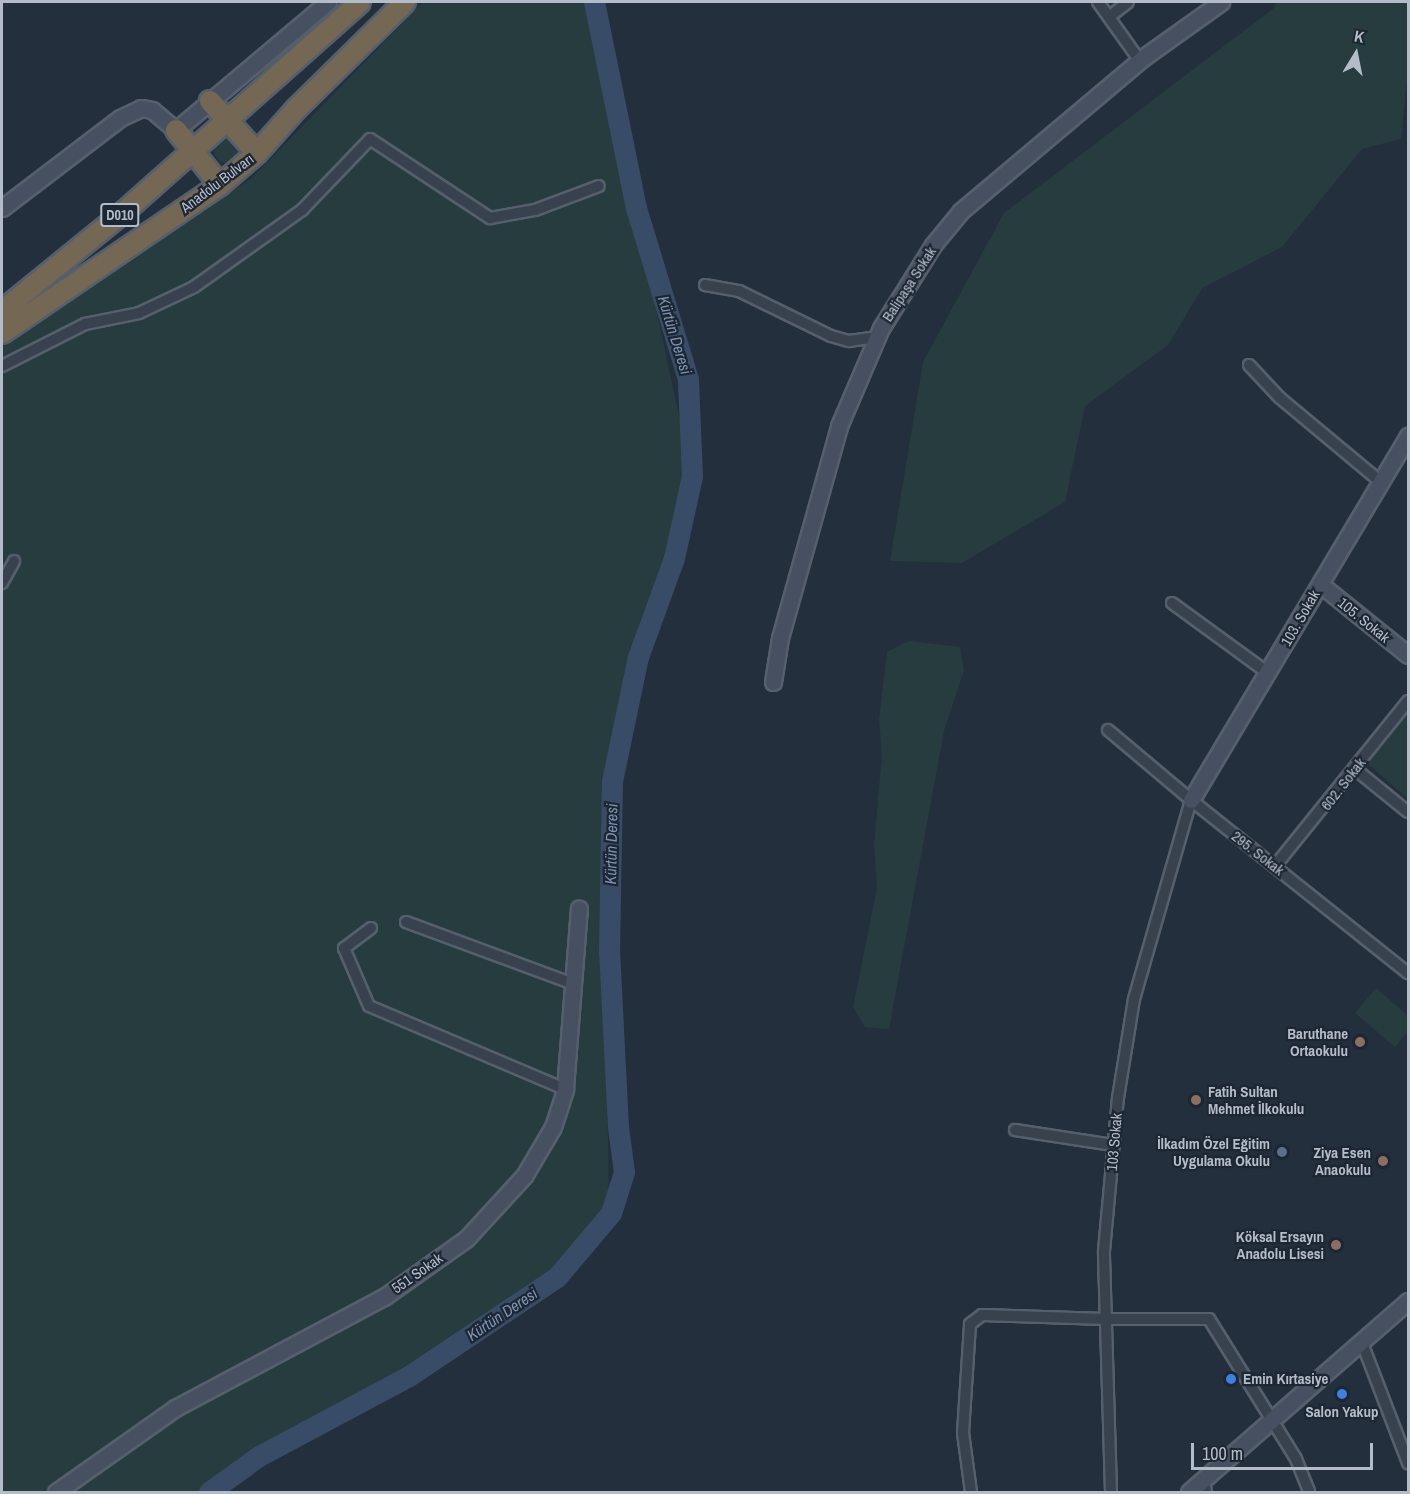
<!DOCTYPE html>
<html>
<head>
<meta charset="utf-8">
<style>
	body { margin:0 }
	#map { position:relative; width:1410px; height:1494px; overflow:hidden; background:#242f3e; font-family:"Archivo Narrow",sans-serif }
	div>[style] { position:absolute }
	.green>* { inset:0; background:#263c3f }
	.round { border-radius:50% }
	.river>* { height:21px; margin:-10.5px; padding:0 10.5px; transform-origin:10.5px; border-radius:10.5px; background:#394c67 }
	.roads { filter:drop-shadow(2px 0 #565f6c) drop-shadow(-2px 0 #565f6c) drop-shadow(0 2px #565f6c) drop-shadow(0 -2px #565f6c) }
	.street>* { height:10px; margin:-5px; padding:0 5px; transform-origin:5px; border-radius:5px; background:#38414e }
	.secondary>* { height:15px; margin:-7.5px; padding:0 7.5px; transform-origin:7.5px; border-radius:7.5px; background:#465061 }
	.highway>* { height:20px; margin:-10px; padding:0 10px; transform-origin:10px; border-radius:10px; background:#746855 }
	.dots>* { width:16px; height:16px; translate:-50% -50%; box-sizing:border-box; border:3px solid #1d2633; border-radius:50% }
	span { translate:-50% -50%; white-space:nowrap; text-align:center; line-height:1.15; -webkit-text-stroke:4.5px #1d2633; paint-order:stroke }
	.shield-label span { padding:2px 4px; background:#1d2633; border:2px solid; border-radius:4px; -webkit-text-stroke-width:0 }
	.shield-label { font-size:14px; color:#b4bcc9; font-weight:700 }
	.street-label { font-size:15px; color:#b4bcc9 }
	.poi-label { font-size:15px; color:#b4bcc9; font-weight:700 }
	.right { translate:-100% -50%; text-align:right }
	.left { translate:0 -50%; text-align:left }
	.water-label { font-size:16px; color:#7c92b1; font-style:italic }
	.frame { position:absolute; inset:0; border:3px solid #b4bcc9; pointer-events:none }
	.north { position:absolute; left:1326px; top:24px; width:60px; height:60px; -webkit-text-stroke:4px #1d2633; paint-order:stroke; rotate:10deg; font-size:16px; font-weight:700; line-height:24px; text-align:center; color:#b4bcc9 }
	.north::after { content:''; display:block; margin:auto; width:21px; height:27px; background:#b4bcc9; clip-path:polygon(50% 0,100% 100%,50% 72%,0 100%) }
	.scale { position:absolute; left:1191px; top:1443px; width:182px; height:27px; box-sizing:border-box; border:3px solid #b4bcc9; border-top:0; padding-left:8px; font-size:18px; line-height:21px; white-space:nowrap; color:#b4bcc9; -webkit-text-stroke:4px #1d2633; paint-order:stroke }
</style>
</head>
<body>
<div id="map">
	<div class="green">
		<div style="clip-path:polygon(423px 2px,590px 2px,692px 476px,638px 657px,612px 781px,604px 885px,609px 1205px,557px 1277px,259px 1456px,209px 1492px,2px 1492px,2px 348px,252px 178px)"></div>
		<div style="clip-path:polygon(1276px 2px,1408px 2px,1408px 70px,1401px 139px,1362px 149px,1282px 247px,1202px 288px,1168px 345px,1085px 406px,1065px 502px,962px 563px,890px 561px,923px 362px,1004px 213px,1274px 8px)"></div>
		<div class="round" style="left:214px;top:139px;width:24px;height:24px"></div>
		<div style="clip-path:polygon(909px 641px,960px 647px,964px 670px,944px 731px,889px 1029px,865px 1027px,853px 1007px,877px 887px,874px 845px,882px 755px,879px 720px,887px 652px)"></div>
		<div style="clip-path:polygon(1408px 713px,1408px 799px,1367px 763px)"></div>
		<div style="clip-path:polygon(1376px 988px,1408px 1016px,1408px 1031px,1395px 1047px,1355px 1013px)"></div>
	</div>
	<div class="river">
		<div style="left:209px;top:1492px;width:62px;rotate:-35.8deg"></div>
		<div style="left:259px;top:1456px;width:170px;rotate:-28.1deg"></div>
		<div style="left:409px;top:1376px;width:178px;rotate:-33.8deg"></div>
		<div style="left:557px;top:1277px;width:84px;rotate:-49.8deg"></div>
		<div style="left:611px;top:1213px;width:43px;rotate:-72.4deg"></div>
		<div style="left:624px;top:1172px;width:45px;rotate:-97.6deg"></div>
		<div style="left:618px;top:1127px;width:176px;rotate:-92.9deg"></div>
		<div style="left:609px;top:951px;width:170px;rotate:-89deg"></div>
		<div style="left:612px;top:781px;width:127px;rotate:-78.2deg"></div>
		<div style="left:638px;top:657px;width:105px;rotate:-70deg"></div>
		<div style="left:674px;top:558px;width:84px;rotate:-77.6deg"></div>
		<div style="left:692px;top:476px;width:97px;rotate:-92.4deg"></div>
		<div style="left:688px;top:379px;width:179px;rotate:-106.9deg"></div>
		<div style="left:636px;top:208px;width:210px;rotate:-101.5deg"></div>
	</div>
	<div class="roads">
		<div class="street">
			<div style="left:1098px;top:2px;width:72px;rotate:54.6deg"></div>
			<div style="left:1109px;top:17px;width:24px;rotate:-38deg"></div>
			<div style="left:705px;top:285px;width:35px;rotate:10deg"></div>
			<div style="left:739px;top:291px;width:102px;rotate:26.1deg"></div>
			<div style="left:831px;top:336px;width:19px;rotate:16deg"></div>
			<div style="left:849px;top:341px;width:28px;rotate:-8deg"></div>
			<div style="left:1249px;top:365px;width:45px;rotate:46.8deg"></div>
			<div style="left:1280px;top:398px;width:133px;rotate:39.8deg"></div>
			<div style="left:2px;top:366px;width:93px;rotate:-26.8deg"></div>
			<div style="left:85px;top:324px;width:55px;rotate:-11.5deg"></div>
			<div style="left:139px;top:313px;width:61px;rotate:-25.3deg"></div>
			<div style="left:194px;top:287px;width:133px;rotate:-35.5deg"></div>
			<div style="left:302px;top:210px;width:98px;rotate:-46.2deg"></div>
			<div style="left:370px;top:139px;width:144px;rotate:33.4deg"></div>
			<div style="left:490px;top:218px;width:46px;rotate:-10.1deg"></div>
			<div style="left:535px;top:210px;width:68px;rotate:-20.6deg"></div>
			<div style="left:2px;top:583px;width:25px;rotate:-61deg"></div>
			<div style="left:1172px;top:603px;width:119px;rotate:36.1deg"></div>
			<div style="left:1108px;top:730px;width:109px;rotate:40.1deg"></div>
			<div style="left:1191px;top:800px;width:278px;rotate:38.6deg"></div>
			<div style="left:1355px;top:769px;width:68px;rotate:39.1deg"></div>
			<div style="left:1275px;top:866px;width:212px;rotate:-51.1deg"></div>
			<div style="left:406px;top:922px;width:179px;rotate:20.3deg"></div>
			<div style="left:371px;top:928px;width:34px;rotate:143deg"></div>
			<div style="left:344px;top:948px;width:63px;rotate:66.7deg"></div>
			<div style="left:369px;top:1006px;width:213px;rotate:23deg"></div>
			<div style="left:1015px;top:1130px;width:99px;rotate:8.7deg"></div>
			<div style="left:1362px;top:1343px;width:129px;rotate:69deg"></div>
			<div style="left:1204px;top:1480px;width:12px;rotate:81deg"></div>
			<div style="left:971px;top:1492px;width:60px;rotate:-97.7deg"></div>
			<div style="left:963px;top:1433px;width:109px;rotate:-86.3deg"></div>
			<div style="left:970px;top:1324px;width:15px;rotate:-37deg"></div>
			<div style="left:982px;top:1315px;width:124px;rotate:1.8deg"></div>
			<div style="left:1106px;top:1319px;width:103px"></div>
			<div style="left:1209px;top:1319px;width:165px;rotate:58.1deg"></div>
			<div style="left:1296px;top:1459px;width:35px;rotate:68deg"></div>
			<div style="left:1111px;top:1492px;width:241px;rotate:-91.7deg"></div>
			<div style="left:1104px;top:1251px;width:154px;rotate:-84.8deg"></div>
			<div style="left:1118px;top:1098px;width:100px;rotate:-80.8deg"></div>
			<div style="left:1134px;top:999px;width:207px;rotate:-74deg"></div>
		</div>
		<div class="secondary">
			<div style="left:2px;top:208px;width:148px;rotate:-37.3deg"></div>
			<div style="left:120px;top:118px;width:23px;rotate:-25deg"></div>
			<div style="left:141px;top:108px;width:11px;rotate:10deg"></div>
			<div style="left:152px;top:110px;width:31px;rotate:40deg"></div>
			<div style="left:176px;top:130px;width:199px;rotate:-40.1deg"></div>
			<div style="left:1320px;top:584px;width:113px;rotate:38.9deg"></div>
			<div style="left:773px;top:682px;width:45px;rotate:-81deg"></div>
			<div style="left:780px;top:638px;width:220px;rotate:-74.4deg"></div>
			<div style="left:839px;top:426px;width:107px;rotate:-66.8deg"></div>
			<div style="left:881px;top:328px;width:98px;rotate:-57.9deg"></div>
			<div style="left:933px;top:245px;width:44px;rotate:-50.5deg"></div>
			<div style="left:961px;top:211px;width:239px;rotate:-40.1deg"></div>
			<div style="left:1144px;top:57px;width:95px;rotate:-35.5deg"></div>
			<div style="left:1191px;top:800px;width:424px;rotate:-59.2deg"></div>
			<div style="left:56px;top:1492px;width:146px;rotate:-35.2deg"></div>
			<div style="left:175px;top:1408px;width:237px;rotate:-28deg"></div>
			<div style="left:384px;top:1297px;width:100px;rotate:-35.3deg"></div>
			<div style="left:466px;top:1239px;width:86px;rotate:-47.4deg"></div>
			<div style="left:524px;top:1176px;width:57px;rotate:-59.4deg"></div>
			<div style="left:553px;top:1127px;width:40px;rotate:-72deg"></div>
			<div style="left:565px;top:1089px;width:181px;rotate:-85.6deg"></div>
			<div style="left:1189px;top:1492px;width:291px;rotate:-41.1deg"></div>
		</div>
		<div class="highway">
			<div style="left:210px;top:101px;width:70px;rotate:47.9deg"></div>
			<div style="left:176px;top:130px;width:70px;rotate:51.3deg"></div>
			<div style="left:2px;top:311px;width:159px;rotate:-39.1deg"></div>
			<div style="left:125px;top:211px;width:314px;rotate:-41.6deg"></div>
			<div style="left:2px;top:333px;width:263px;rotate:-34.2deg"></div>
			<div style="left:220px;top:185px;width:49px;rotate:-40.9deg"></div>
			<div style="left:257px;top:153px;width:59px;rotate:-48.4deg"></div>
			<div style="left:296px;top:109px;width:153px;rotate:-44.5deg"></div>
		</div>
	</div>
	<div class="dots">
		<div style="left:1360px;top:1042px;background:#8d6e63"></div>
		<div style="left:1196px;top:1100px;background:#8d6e63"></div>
		<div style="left:1282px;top:1152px;background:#5c6f8a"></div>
		<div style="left:1383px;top:1161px;background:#8d6e63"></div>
		<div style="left:1336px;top:1245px;background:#8d6e63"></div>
		<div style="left:1231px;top:1379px;background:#3f7fe0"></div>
		<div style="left:1342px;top:1394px;background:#3f7fe0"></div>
	</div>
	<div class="shield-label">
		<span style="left:120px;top:215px">D010</span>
	</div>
	<div class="street-label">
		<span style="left:217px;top:183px;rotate:-37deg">Anadolu Bulvarı</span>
		<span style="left:909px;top:284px;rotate:-57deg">Balipaşa Sokak</span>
		<span style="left:1300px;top:618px;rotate:-60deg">103. Sokak</span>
		<span style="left:1364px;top:620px;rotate:39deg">105. Sokak</span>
		<span style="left:1343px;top:784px;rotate:-52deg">602. Sokak</span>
		<span style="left:1258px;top:853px;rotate:38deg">295. Sokak</span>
		<span style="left:1114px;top:1142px;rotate:-85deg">103 Sokak</span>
		<span style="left:417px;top:1273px;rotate:-35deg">551 Sokak</span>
	</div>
	<div class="poi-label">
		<span class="right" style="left:1348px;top:1042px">Baruthane<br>Ortaokulu</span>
		<span class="left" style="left:1208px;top:1100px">Fatih Sultan<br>Mehmet İlkokulu</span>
		<span class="right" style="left:1270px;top:1152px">İlkadım Özel Eğitim<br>Uygulama Okulu</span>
		<span class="right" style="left:1371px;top:1161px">Ziya Esen<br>Anaokulu</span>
		<span class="right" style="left:1324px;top:1245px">Köksal Ersayın<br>Anadolu Lisesi</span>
		<span class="left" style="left:1243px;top:1379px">Emin Kırtasiye</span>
		<span style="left:1342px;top:1412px">Salon Yakup</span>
	</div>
	<div class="water-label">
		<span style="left:675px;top:335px;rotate:73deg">Kürtün Deresi</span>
		<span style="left:611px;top:844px;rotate:-89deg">Kürtün Deresi</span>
		<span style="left:502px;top:1314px;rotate:-34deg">Kürtün Deresi</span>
	</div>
	<div class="frame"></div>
	<div class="north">K</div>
	<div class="scale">100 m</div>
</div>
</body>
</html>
